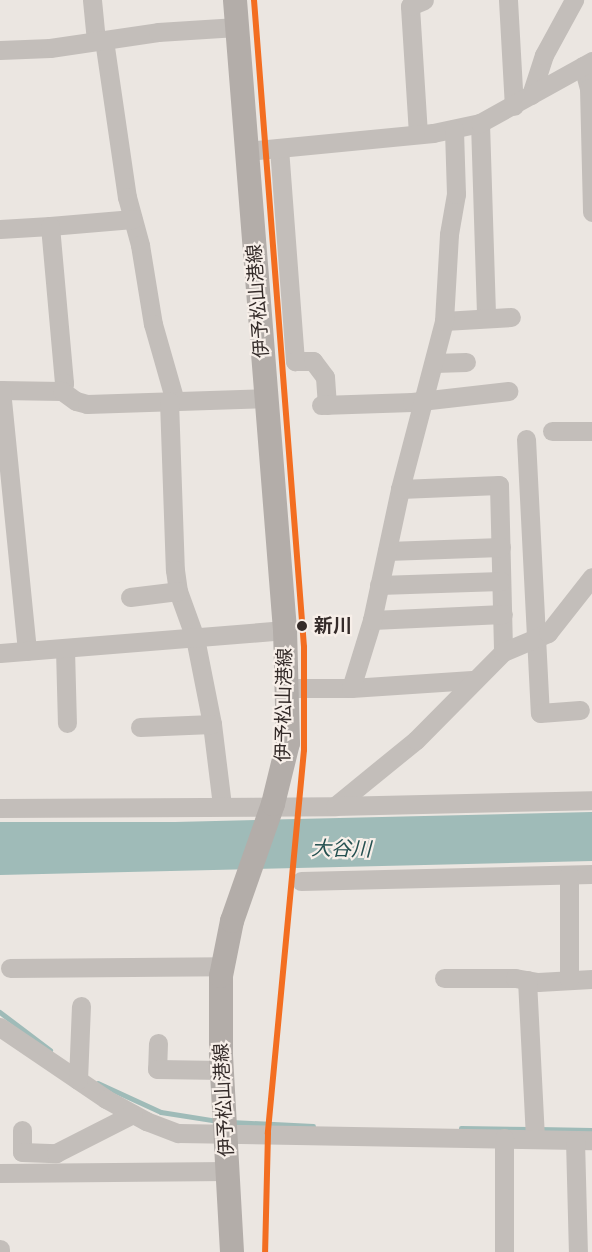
<!DOCTYPE html>
<html>
<head>
<meta charset="utf-8">
<style>
	body { margin:0 }
	#map { position:relative; width:592px; height:1252px; overflow:hidden; background:#ebe6e1; font-family:Jost,"Noto Sans JP",sans-serif }
	div>[style] { position:absolute }
	.water>* { inset:0; background:#9fbbb8 }
	.stream>* { height:4.5px; margin:-2.25px; padding:0 2.25px; transform-origin:2.25px; border-radius:2.25px; background:#9fbbb8 }
	.minor>* { height:19px; margin:-9.5px; padding:0 9.5px; transform-origin:9.5px; border-radius:9.5px; background:#c3beba }
	.major>* { height:24px; margin:-12px; padding:0 12px; transform-origin:12px; border-radius:12px; background:#b3ada9 }
	.rail-1>* { height:6px; margin:-3px; padding:0 3px; transform-origin:3px; border-radius:3px; background:#f36e21 }
	.dots>* { width:14px; height:14px; translate:-50% -50%; box-sizing:border-box; border:2px solid #f7efe9; border-radius:50% }
	span { translate:-50% -50%; white-space:nowrap; text-align:center; line-height:1.15; -webkit-text-stroke:4.5px #f7efe9; paint-order:stroke }
	.street-label { font-size:19px; color:#342b29 }
	.stop-label { font-size:19px; color:#342b29; font-weight:700 }
	.left { translate:0 -50%; text-align:left }
	.water-label { font-size:20px; color:#245050; font-style:italic }
</style>
</head>
<body>
<div id="map">
	<div class="water">
		<div style="clip-path:polygon(592px 812px,592px 861px,0 875px,0 822px,175px 822px)"></div>
	</div>
	<div class="stream">
		<div style="left:0;top:1012px;width:63px;rotate:37.2deg"></div>
		<div style="left:98px;top:1083px;width:69px;rotate:24.7deg"></div>
		<div style="left:161px;top:1112px;width:58px;rotate:9deg"></div>
		<div style="left:231px;top:1122px;width:82px;rotate:2.8deg"></div>
		<div style="left:461px;top:1128px;width:70px;rotate:0.8deg"></div>
		<div style="left:538px;top:1129px;width:54px;rotate:1.1deg"></div>
	</div>
	<div class="minor">
		<div style="left:92px;top:0;width:41px;rotate:84.4deg"></div>
		<div style="left:508px;top:0;width:106px;rotate:86.8deg"></div>
		<div style="left:104px;top:40px;width:159px;rotate:81.7deg"></div>
		<div style="left:127px;top:197px;width:50px;rotate:74.8deg"></div>
		<div style="left:140px;top:245px;width:80px;rotate:80.7deg"></div>
		<div style="left:153px;top:324px;width:80px;rotate:74.1deg"></div>
		<div style="left:0;top:50px;width:50px;rotate:-2.3deg"></div>
		<div style="left:50px;top:48px;width:109px;rotate:-8.4deg"></div>
		<div style="left:158px;top:32px;width:79px;rotate:-3.6deg"></div>
		<div style="left:583px;top:66px;width:23px;rotate:75deg"></div>
		<div style="left:589px;top:88px;width:124px;rotate:88.6deg"></div>
		<div style="left:531px;top:95px;width:42px;rotate:-72deg"></div>
		<div style="left:544px;top:55px;width:63px;rotate:-61.4deg"></div>
		<div style="left:480px;top:123px;width:195px;rotate:88.2deg"></div>
		<div style="left:418px;top:134px;width:128px;rotate:-93.6deg"></div>
		<div style="left:410px;top:6px;width:15px;rotate:-23deg"></div>
		<div style="left:279px;top:148px;width:214px;rotate:85.7deg"></div>
		<div style="left:295px;top:361px;width:18px"></div>
		<div style="left:313px;top:361px;width:20px;rotate:53deg"></div>
		<div style="left:325px;top:377px;width:28px;rotate:86deg"></div>
		<div style="left:247px;top:151px;width:187px;rotate:-5.5deg"></div>
		<div style="left:433px;top:133px;width:48px;rotate:-12deg"></div>
		<div style="left:480px;top:123px;width:128px;rotate:-29deg"></div>
		<div style="left:50px;top:226px;width:83px;rotate:-4.8deg"></div>
		<div style="left:0;top:229px;width:50px;rotate:-3.4deg"></div>
		<div style="left:50px;top:226px;width:158px;rotate:84.9deg"></div>
		<div style="left:64px;top:383px;width:8px;rotate:104deg"></div>
		<div style="left:444px;top:321px;width:67px;rotate:-3.4deg"></div>
		<div style="left:434px;top:363px;width:32px;rotate:-2deg"></div>
		<div style="left:0;top:390px;width:62px;rotate:0.9deg"></div>
		<div style="left:62px;top:391px;width:17px;rotate:36deg"></div>
		<div style="left:76px;top:401px;width:11px;rotate:15deg"></div>
		<div style="left:87px;top:404px;width:178px;rotate:-1.9deg"></div>
		<div style="left:1px;top:390px;width:262px;rotate:84.3deg"></div>
		<div style="left:169px;top:401px;width:169px;rotate:88deg"></div>
		<div style="left:175px;top:570px;width:21px;rotate:82deg"></div>
		<div style="left:178px;top:591px;width:50px;rotate:70.1deg"></div>
		<div style="left:195px;top:638px;width:88px;rotate:78.8deg"></div>
		<div style="left:212px;top:724px;width:82px;rotate:83deg"></div>
		<div style="left:321px;top:405px;width:91px;rotate:-1.9deg"></div>
		<div style="left:412px;top:402px;width:97px;rotate:-6.5deg"></div>
		<div style="left:552px;top:431px;width:40px"></div>
		<div style="left:526px;top:439px;width:274px;rotate:87.1deg"></div>
		<div style="left:540px;top:713px;width:40px;rotate:-4.3deg"></div>
		<div style="left:400px;top:489px;width:99px;rotate:-2.3deg"></div>
		<div style="left:499px;top:485px;width:167px;rotate:88.6deg"></div>
		<div style="left:387px;top:551px;width:114px;rotate:-2deg"></div>
		<div style="left:379px;top:585px;width:122px;rotate:-1.9deg"></div>
		<div style="left:130px;top:597px;width:48px;rotate:-7.1deg"></div>
		<div style="left:372px;top:620px;width:131px;rotate:-2.6deg"></div>
		<div style="left:65px;top:649px;width:74px;rotate:88.5deg"></div>
		<div style="left:0;top:653px;width:286px;rotate:-4.6deg"></div>
		<div style="left:288px;top:688px;width:63px"></div>
		<div style="left:351px;top:688px;width:121px;rotate:-3.8deg"></div>
		<div style="left:351px;top:688px;width:71px;rotate:-72.8deg"></div>
		<div style="left:372px;top:620px;width:134px;rotate:-77.9deg"></div>
		<div style="left:400px;top:489px;width:174px;rotate:-75.3deg"></div>
		<div style="left:444px;top:321px;width:87px;rotate:-86.7deg"></div>
		<div style="left:449px;top:234px;width:41px;rotate:-80.1deg"></div>
		<div style="left:456px;top:194px;width:65px;rotate:-91.8deg"></div>
		<div style="left:140px;top:727px;width:72px;rotate:-2.4deg"></div>
		<div style="left:335px;top:806px;width:104px;rotate:-39.2deg"></div>
		<div style="left:416px;top:740px;width:124px;rotate:-45.3deg"></div>
		<div style="left:503px;top:652px;width:49px;rotate:-22.9deg"></div>
		<div style="left:548px;top:633px;width:71px;rotate:-51.8deg"></div>
		<div style="left:0;top:808px;width:335px;rotate:-0.3deg"></div>
		<div style="left:335px;top:806px;width:257px;rotate:-1.3deg"></div>
		<div style="left:301px;top:881px;width:291px;rotate:-1.4deg"></div>
		<div style="left:10px;top:968px;width:212px;rotate:-0.5deg"></div>
		<div style="left:444px;top:978px;width:71px"></div>
		<div style="left:515px;top:978px;width:23px;rotate:10deg"></div>
		<div style="left:538px;top:982px;width:54px;rotate:-3.2deg"></div>
		<div style="left:569px;top:979px;width:104px;rotate:-90deg"></div>
		<div style="left:527px;top:980px;width:159px;rotate:87.1deg"></div>
		<div style="left:0;top:1027px;width:128px;rotate:34.2deg"></div>
		<div style="left:106px;top:1099px;width:46px;rotate:28.8deg"></div>
		<div style="left:146px;top:1121px;width:34px;rotate:21deg"></div>
		<div style="left:178px;top:1133px;width:414px;rotate:1deg"></div>
		<div style="left:158px;top:1043px;width:26px;rotate:92deg"></div>
		<div style="left:157px;top:1069px;width:65px;rotate:0.9deg"></div>
		<div style="left:78px;top:1080px;width:74px;rotate:-87.7deg"></div>
		<div style="left:22px;top:1130px;width:22px;rotate:90deg"></div>
		<div style="left:22px;top:1152px;width:34px;rotate:2deg"></div>
		<div style="left:56px;top:1153px;width:86px;rotate:-26.9deg"></div>
		<div style="left:504px;top:1138px;width:114px;rotate:90deg"></div>
		<div style="left:575px;top:1140px;width:112px;rotate:88.5deg"></div>
		<div style="left:0;top:1173px;width:227px;rotate:-0.5deg"></div>
		<div style="left:0;top:1249px;width:3px;rotate:90deg"></div>
	</div>
	<div class="major">
		<div style="left:232px;top:1252px;width:199px;rotate:-93.2deg"></div>
		<div style="left:221px;top:1053px;width:77px;rotate:-90deg"></div>
		<div style="left:221px;top:976px;width:56px;rotate:-78.7deg"></div>
		<div style="left:232px;top:921px;width:124px;rotate:-70.7deg"></div>
		<div style="left:273px;top:804px;width:63px;rotate:-76.2deg"></div>
		<div style="left:288px;top:743px;width:113px;rotate:-91.5deg"></div>
		<div style="left:285px;top:630px;width:632px;rotate:-94.54deg"></div>
	</div>
	<div class="rail-1">
		<div style="left:254px;top:0;width:649px;rotate:85.58deg"></div>
		<div style="left:304px;top:647px;width:103px;rotate:90deg"></div>
		<div style="left:304px;top:750px;width:385px;rotate:95.4deg"></div>
		<div style="left:268px;top:1133px;width:119px;rotate:91.4deg"></div>
	</div>
	<div class="dots">
		<div style="left:302px;top:626px;background:#342b29"></div>
	</div>
	<div class="street-label">
		<span style="left:258px;top:301px;rotate:-94deg">伊予松山港線</span>
		<span style="left:284px;top:705px;rotate:-89deg">伊予松山港線</span>
		<span style="left:224px;top:1100px;rotate:-93deg">伊予松山港線</span>
	</div>
	<div class="stop-label">
		<span class="left" style="left:314px;top:626px">新川</span>
	</div>
	<div class="water-label">
		<span style="left:341px;top:849px;rotate:1deg">大谷川</span>
	</div>
</div>
</body>
</html>
